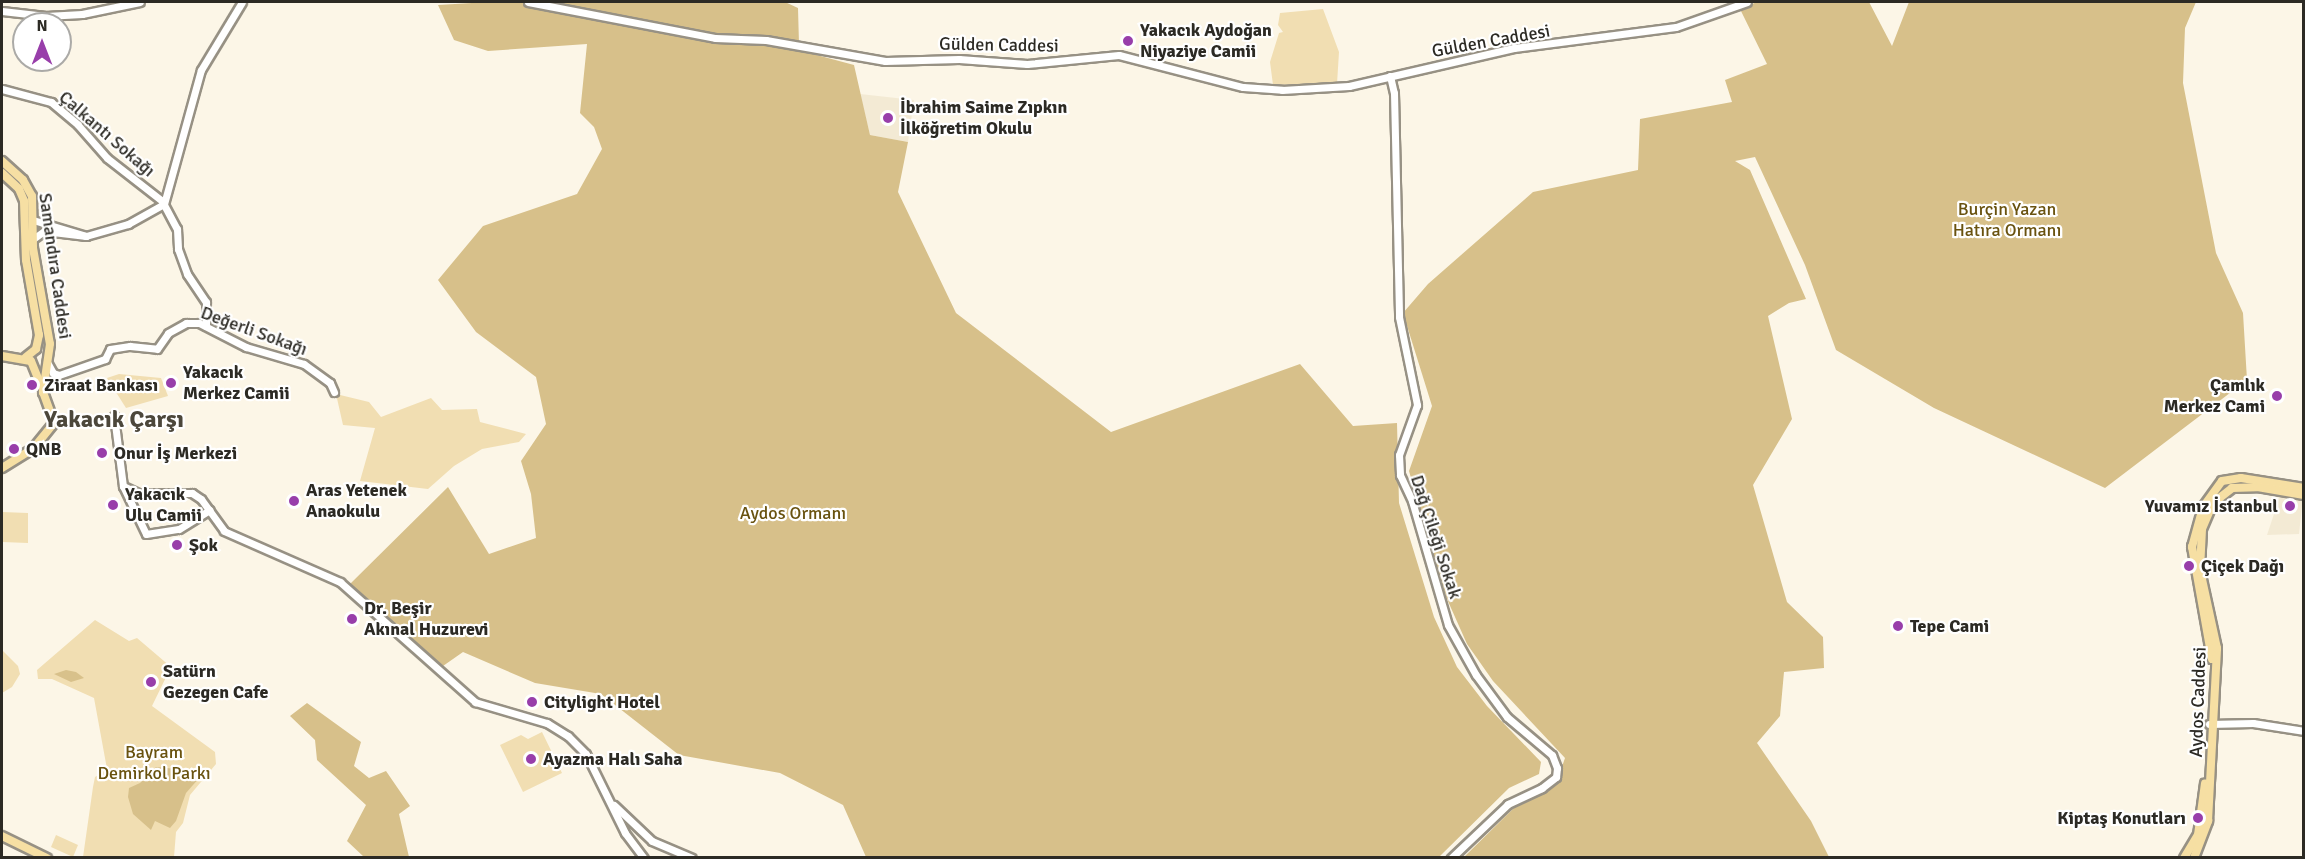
<!DOCTYPE html>
<html>
<head>
<meta charset="utf-8">
<style>
	body { margin:0 }
	#map { position:relative; width:2305px; height:859px; overflow:hidden; background:#fcf6e7; font-family:Signika,sans-serif }
	div>[style] { position:absolute }
	.built>* { inset:0; background:#f3ead4 }
	.green>* { inset:0; background:#f1deb2 }
	.forest>* { inset:0; background:#d7c08a }
	.water>* { inset:0; background:#d8c18b }
	.roads { filter:drop-shadow(2px 0 #979184) drop-shadow(-2px 0 #979184) drop-shadow(0 2px #979184) drop-shadow(0 -2px #979184) }
	.minor>* { height:7px; margin:-3.5px; padding:0 3.5px; transform-origin:3.5px; border-radius:3.5px; background:#fff }
	.major>* { height:8px; margin:-4px; padding:0 4px; transform-origin:4px; border-radius:4px; background:#f6dfa3 }
	.dots>* { width:16px; height:16px; translate:-50% -50%; box-sizing:border-box; border:3px solid #fff; border-radius:50% }
	span { translate:-50% -50%; white-space:nowrap; text-align:center; line-height:1.15; -webkit-text-stroke:4.5px #fff; paint-order:stroke }
	.poi-label { font-size:18px; color:#2c2a24; font-weight:700 }
	.left { translate:0 -50%; text-align:left }
	.right { translate:-100% -50%; text-align:right }
	.street-label { font-size:18px; color:#2c2a24 }
	.park-label { font-size:18px; color:#69520f }
	.district-label { font-size:24px; color:#4c473b; font-weight:700 }
	.frame { position:absolute; inset:0; border:3px solid #2c2a24; pointer-events:none }
	.north { position:absolute; left:12px; top:12px; width:60px; height:60px; box-sizing:border-box; background:#fff; border:2px solid #abaaa7; border-radius:50%; rotate:0deg; font-size:16px; font-weight:700; line-height:24px; text-align:center; color:#2c2a24 }
	.north::after { content:''; display:block; margin:auto; width:21px; height:27px; background:#983eaa; clip-path:polygon(50% 0,100% 100%,50% 72%,0 100%) }
</style>
</head>
<body>
<div id="map">
	<div class="built">
		<div style="clip-path:polygon(860px 94px,914px 100px,908px 142px,870px 135px)"></div>
		<div style="clip-path:polygon(2281px 493px,2303px 497px,2299px 534px,2267px 535px)"></div>
	</div>
	<div class="green">
		<div style="clip-path:polygon(1323px 9px,1339px 52px,1337px 84px,1273px 85px,1270px 62px,1279px 33px,1283px 32px,1278px 25px,1280px 13px)"></div>
		<div style="clip-path:polygon(119px 374px,161px 378px,168px 396px,126px 408px,107px 378px)"></div>
		<div style="clip-path:polygon(336px 394px,369px 402px,381px 417px,431px 398px,442px 410px,477px 409px,480px 422px,526px 434px,519px 442px,482px 449px,454px 466px,428px 489px,360px 481px,375px 428px,343px 425px)"></div>
		<div style="clip-path:polygon(2px 512px,28px 513px,28px 543px,2px 542px)"></div>
		<div style="clip-path:polygon(95px 620px,129px 641px,137px 638px,171px 667px,152px 706px,215px 752px,216px 764px,190px 795px,183px 823px,176px 832px,174px 857px,83px 857px,93px 787px,95px 777px,107px 769px,94px 698px,52px 679px,38px 679px,37px 670px)"></div>
		<div style="clip-path:polygon(2px 650px,18px 666px,20px 674px,12px 687px,2px 693px)"></div>
		<div style="clip-path:polygon(542px 732px,562px 773px,523px 792px,500px 745px,521px 735px,528px 739px)"></div>
		<div style="clip-path:polygon(56px 835px,78px 845px,73px 857px,51px 847px)"></div>
	</div>
	<div class="forest">
		<div style="clip-path:polygon(489px 2px,785px 2px,798px 8px,799px 44px,813px 54px,854px 65px,870px 135px,908px 142px,898px 192px,956px 313px,1111px 432px,1300px 364px,1353px 426px,1397px 423px,1399px 503px,1434px 617px,1457px 667px,1487px 706px,1541px 762px,1539px 774px,1509px 788px,1439px 857px,866px 857px,843px 805px,780px 773px,679px 755px,601px 694px,535px 683px,463px 652px,443px 666px,350px 584px,448px 487px,489px 554px,536px 538px,531px 494px,521px 461px,546px 424px,536px 377px,476px 332px,438px 280px,483px 226px,577px 194px,602px 149px,594px 127px,580px 113px,587px 44px,488px 51px,454px 40px,438px 5px)"></div>
		<div style="clip-path:polygon(1757px 2px,1869px 2px,1892px 46px,1909px 2px,2196px 2px,2185px 28px,2183px 83px,2216px 253px,2243px 313px,2247px 380px,2105px 488px,1934px 408px,1836px 350px,1805px 265px,1755px 157px,1735px 161px,1750px 170px,1806px 299px,1789px 303px,1768px 316px,1792px 419px,1753px 485px,1787px 602px,1823px 637px,1824px 668px,1784px 672px,1780px 716px,1757px 743px,1811px 821px,1829px 857px,1464px 857px,1517px 805px,1556px 784px,1565px 758px,1493px 681px,1467px 644px,1443px 590px,1409px 471px,1432px 406px,1403px 313px,1428px 284px,1533px 192px,1638px 170px,1640px 119px,1732px 102px,1725px 80px,1767px 64px,1740px 9px)"></div>
		<div style="clip-path:polygon(307px 703px,361px 742px,354px 766px,369px 778px,386px 771px,410px 806px,399px 814px,409px 857px,364px 857px,347px 841px,366px 805px,317px 760px,315px 740px,290px 716px)"></div>
		<div style="clip-path:polygon(156px 767px,198px 771px,200px 777px,186px 793px,176px 821px,170px 828px,155px 821px,151px 830px,133px 814px,128px 797px,129px 788px,140px 783px)"></div>
	</div>
	<div class="water">
		<div style="clip-path:polygon(66px 670px,76px 672px,84px 678px,71px 682px,54px 674px)"></div>
	</div>
	<div class="roads">
		<div class="minor">
			<div style="left:528px;top:2px;width:190px;rotate:10.9deg"></div>
			<div style="left:715px;top:38px;width:51px;rotate:2.2deg"></div>
			<div style="left:766px;top:40px;width:121px;rotate:10deg"></div>
			<div style="left:885px;top:61px;width:74px;rotate:-1.5deg"></div>
			<div style="left:959px;top:59px;width:68px;rotate:4.2deg"></div>
			<div style="left:1027px;top:64px;width:92px;rotate:-5.6deg"></div>
			<div style="left:1119px;top:55px;width:128px;rotate:14.5deg"></div>
			<div style="left:1243px;top:87px;width:39px;rotate:4deg"></div>
			<div style="left:1282px;top:90px;width:67px;rotate:-3.4deg"></div>
			<div style="left:1349px;top:86px;width:169px;rotate:-13deg"></div>
			<div style="left:1514px;top:48px;width:163px;rotate:-7.4deg"></div>
			<div style="left:1676px;top:27px;width:75px;rotate:-19.4deg"></div>
			<div style="left:2px;top:11px;width:44px;rotate:6.5deg"></div>
			<div style="left:46px;top:16px;width:36px;rotate:-3deg"></div>
			<div style="left:82px;top:14px;width:59px;rotate:-11.7deg"></div>
			<div style="left:1390px;top:76px;width:17px;rotate:77deg"></div>
			<div style="left:1394px;top:93px;width:224px;rotate:88.7deg"></div>
			<div style="left:1399px;top:317px;width:90px;rotate:78.4deg"></div>
			<div style="left:1417px;top:405px;width:53px;rotate:109.8deg"></div>
			<div style="left:1399px;top:455px;width:20px;rotate:87deg"></div>
			<div style="left:1400px;top:475px;width:29px;rotate:65deg"></div>
			<div style="left:1412px;top:501px;width:129px;rotate:73.8deg"></div>
			<div style="left:1448px;top:625px;width:57px;rotate:60.8deg"></div>
			<div style="left:1476px;top:675px;width:52px;rotate:53.6deg"></div>
			<div style="left:1507px;top:717px;width:59px;rotate:40.2deg"></div>
			<div style="left:1552px;top:755px;width:14px;rotate:69deg"></div>
			<div style="left:1557px;top:768px;width:9px;rotate:96deg"></div>
			<div style="left:1556px;top:777px;width:18px;rotate:142deg"></div>
			<div style="left:1542px;top:788px;width:38px;rotate:155deg"></div>
			<div style="left:1508px;top:804px;width:79px;rotate:136.5deg"></div>
			<div style="left:2px;top:89px;width:51px;rotate:14.9deg"></div>
			<div style="left:51px;top:102px;width:35px;rotate:40deg"></div>
			<div style="left:78px;top:125px;width:44px;rotate:48.7deg"></div>
			<div style="left:107px;top:158px;width:70px;rotate:38deg"></div>
			<div style="left:162px;top:201px;width:32px;rotate:62deg"></div>
			<div style="left:177px;top:229px;width:20px;rotate:87deg"></div>
			<div style="left:178px;top:249px;width:27px;rotate:70deg"></div>
			<div style="left:187px;top:274px;width:34px;rotate:56deg"></div>
			<div style="left:206px;top:302px;width:24px;rotate:90deg"></div>
			<div style="left:33px;top:220px;width:55px;rotate:16.8deg"></div>
			<div style="left:86px;top:236px;width:42px;rotate:-173.2deg"></div>
			<div style="left:44px;top:231px;width:14px;rotate:144deg"></div>
			<div style="left:86px;top:236px;width:44px;rotate:-15.9deg"></div>
			<div style="left:128px;top:224px;width:41px;rotate:-29.1deg"></div>
			<div style="left:164px;top:204px;width:139px;rotate:-74.6deg"></div>
			<div style="left:201px;top:70px;width:79px;rotate:-58.9deg"></div>
			<div style="left:47px;top:362px;width:13px;rotate:61deg"></div>
			<div style="left:53px;top:373px;width:6px;rotate:18deg"></div>
			<div style="left:59px;top:375px;width:49px;rotate:-19.2deg"></div>
			<div style="left:105px;top:359px;width:11px;rotate:-63deg"></div>
			<div style="left:110px;top:349px;width:20px;rotate:-9deg"></div>
			<div style="left:130px;top:346px;width:27px;rotate:6deg"></div>
			<div style="left:157px;top:349px;width:19px;rotate:-55deg"></div>
			<div style="left:168px;top:333px;width:21px;rotate:-29deg"></div>
			<div style="left:186px;top:323px;width:13px"></div>
			<div style="left:199px;top:323px;width:53px;rotate:27.1deg"></div>
			<div style="left:246px;top:347px;width:60px;rotate:16.3deg"></div>
			<div style="left:304px;top:364px;width:32px;rotate:36deg"></div>
			<div style="left:330px;top:383px;width:10px;rotate:66deg"></div>
			<div style="left:114px;top:416px;width:71px;rotate:82.7deg"></div>
			<div style="left:123px;top:486px;width:53px;rotate:64.4deg"></div>
			<div style="left:146px;top:534px;width:33px;rotate:-9deg"></div>
			<div style="left:179px;top:529px;width:36px;rotate:-32deg"></div>
			<div style="left:123px;top:486px;width:17px;rotate:25deg"></div>
			<div style="left:138px;top:493px;width:54px"></div>
			<div style="left:192px;top:493px;width:11px;rotate:34deg"></div>
			<div style="left:201px;top:499px;width:39px;rotate:54deg"></div>
			<div style="left:224px;top:531px;width:127px;rotate:23.7deg"></div>
			<div style="left:340px;top:582px;width:181px;rotate:41.6deg"></div>
			<div style="left:475px;top:702px;width:75px;rotate:16.3deg"></div>
			<div style="left:547px;top:723px;width:25px;rotate:32deg"></div>
			<div style="left:568px;top:736px;width:25px;rotate:45deg"></div>
			<div style="left:586px;top:754px;width:88px;rotate:63.7deg"></div>
			<div style="left:625px;top:833px;width:31px;rotate:53deg"></div>
			<div style="left:2209px;top:724px;width:44px;rotate:-1.3deg"></div>
			<div style="left:2253px;top:723px;width:52px;rotate:8.9deg"></div>
			<div style="left:614px;top:805px;width:52px;rotate:43.5deg"></div>
			<div style="left:652px;top:841px;width:43px;rotate:23deg"></div>
		</div>
		<div class="major">
			<div style="left:2px;top:161px;width:28px;rotate:42deg"></div>
			<div style="left:23px;top:180px;width:18px;rotate:61deg"></div>
			<div style="left:32px;top:196px;width:52px;rotate:88.9deg"></div>
			<div style="left:33px;top:248px;width:97px;rotate:80deg"></div>
			<div style="left:50px;top:344px;width:49px;rotate:98.3deg"></div>
			<div style="left:43px;top:392px;width:33px;rotate:70deg"></div>
			<div style="left:54px;top:423px;width:32px;rotate:129deg"></div>
			<div style="left:34px;top:448px;width:38px;rotate:148deg"></div>
			<div style="left:2px;top:173px;width:23px;rotate:43deg"></div>
			<div style="left:19px;top:189px;width:13px;rotate:67deg"></div>
			<div style="left:24px;top:201px;width:59px;rotate:88.1deg"></div>
			<div style="left:26px;top:260px;width:76px;rotate:80.2deg"></div>
			<div style="left:39px;top:335px;width:14px;rotate:102deg"></div>
			<div style="left:36px;top:349px;width:13px;rotate:141deg"></div>
			<div style="left:2px;top:356px;width:29px;rotate:10deg"></div>
			<div style="left:31px;top:361px;width:27px;rotate:68deg"></div>
			<div style="left:2222px;top:481px;width:19px;rotate:-9deg"></div>
			<div style="left:2241px;top:478px;width:64px;rotate:9deg"></div>
			<div style="left:2212px;top:659px;width:114px;rotate:-100.1deg"></div>
			<div style="left:2192px;top:547px;width:41px;rotate:-74.6deg"></div>
			<div style="left:2203px;top:507px;width:32px;rotate:-54deg"></div>
			<div style="left:2px;top:836px;width:50px;rotate:26.1deg"></div>
			<div style="left:2184px;top:858px;width:27px;rotate:-59deg"></div>
			<div style="left:2198px;top:835px;width:52px;rotate:-82.3deg"></div>
			<div style="left:2194px;top:858px;width:40px;rotate:-69deg"></div>
			<div style="left:2208px;top:821px;width:173px;rotate:-87deg"></div>
			<div style="left:2217px;top:648px;width:80px;rotate:-102.3deg"></div>
			<div style="left:2200px;top:570px;width:41px;rotate:-87.2deg"></div>
			<div style="left:2202px;top:529px;width:28px;rotate:-67deg"></div>
			<div style="left:2213px;top:503px;width:24px;rotate:-38deg"></div>
			<div style="left:2232px;top:488px;width:25px;rotate:-2deg"></div>
			<div style="left:2257px;top:487px;width:48px;rotate:9.7deg"></div>
		</div>
	</div>
	<div class="dots">
		<div style="left:1128px;top:41px;background:#983eaa"></div>
		<div style="left:888px;top:118px;background:#983eaa"></div>
		<div style="left:171px;top:383px;background:#983eaa"></div>
		<div style="left:32px;top:385px;background:#983eaa"></div>
		<div style="left:2277px;top:396px;background:#983eaa"></div>
		<div style="left:14px;top:449px;background:#983eaa"></div>
		<div style="left:102px;top:453px;background:#983eaa"></div>
		<div style="left:294px;top:501px;background:#983eaa"></div>
		<div style="left:113px;top:505px;background:#983eaa"></div>
		<div style="left:2290px;top:506px;background:#983eaa"></div>
		<div style="left:177px;top:545px;background:#983eaa"></div>
		<div style="left:2189px;top:566px;background:#983eaa"></div>
		<div style="left:352px;top:619px;background:#983eaa"></div>
		<div style="left:1898px;top:626px;background:#983eaa"></div>
		<div style="left:151px;top:682px;background:#983eaa"></div>
		<div style="left:532px;top:702px;background:#983eaa"></div>
		<div style="left:531px;top:759px;background:#983eaa"></div>
		<div style="left:2198px;top:818px;background:#983eaa"></div>
	</div>
	<div class="poi-label">
		<span class="left" style="left:1140px;top:41px">Yakacık Aydoğan<br>Niyaziye Camii</span>
		<span class="left" style="left:900px;top:118px">İbrahim Saime Zıpkın<br>İlköğretim Okulu</span>
		<span class="left" style="left:183px;top:383px">Yakacık<br>Merkez Camii</span>
		<span class="left" style="left:44px;top:385px">Ziraat Bankası</span>
		<span class="right" style="left:2265px;top:396px">Çamlık<br>Merkez Cami</span>
		<span class="left" style="left:26px;top:449px">QNB</span>
		<span class="left" style="left:114px;top:453px">Onur İş Merkezi</span>
		<span class="left" style="left:306px;top:501px">Aras Yetenek<br>Anaokulu</span>
		<span class="left" style="left:125px;top:505px">Yakacık<br>Ulu Camii</span>
		<span class="right" style="left:2278px;top:506px">Yuvamız İstanbul</span>
		<span class="left" style="left:189px;top:545px">Şok</span>
		<span class="left" style="left:2201px;top:566px">Çiçek Dağı</span>
		<span class="left" style="left:364px;top:619px">Dr. Beşir<br>Akınal Huzurevi</span>
		<span class="left" style="left:1910px;top:626px">Tepe Cami</span>
		<span class="left" style="left:163px;top:682px">Satürn<br>Gezegen Cafe</span>
		<span class="left" style="left:544px;top:702px">Citylight Hotel</span>
		<span class="left" style="left:543px;top:759px">Ayazma Halı Saha</span>
		<span class="right" style="left:2186px;top:818px">Kiptaş Konutları</span>
	</div>
	<div class="street-label">
		<span style="left:1491px;top:41px;rotate:-10deg">Gülden Caddesi</span>
		<span style="left:999px;top:45px;rotate:1deg">Gülden Caddesi</span>
		<span style="left:107px;top:134px;rotate:41deg">Çalkantı Sokağı</span>
		<span style="left:55px;top:266px;rotate:82deg">Samandıra Caddesi</span>
		<span style="left:254px;top:331px;rotate:20deg">Değerli Sokağı</span>
		<span style="left:1436px;top:537px;rotate:72deg">Dağ Çileği Sokak</span>
		<span style="left:2198px;top:702px;rotate:-88deg">Aydos Caddesi</span>
	</div>
	<div class="park-label">
		<span style="left:2007px;top:220px">Burçin Yazan<br>Hatıra Ormanı</span>
		<span style="left:793px;top:513px">Aydos Ormanı</span>
		<span style="left:154px;top:763px">Bayram<br>Demirkol Parkı</span>
	</div>
	<div class="district-label">
		<span style="left:114px;top:420px">Yakacık Çarşı</span>
	</div>
	<div class="frame"></div>
	<div class="north">N</div>
</div>
</body>
</html>
